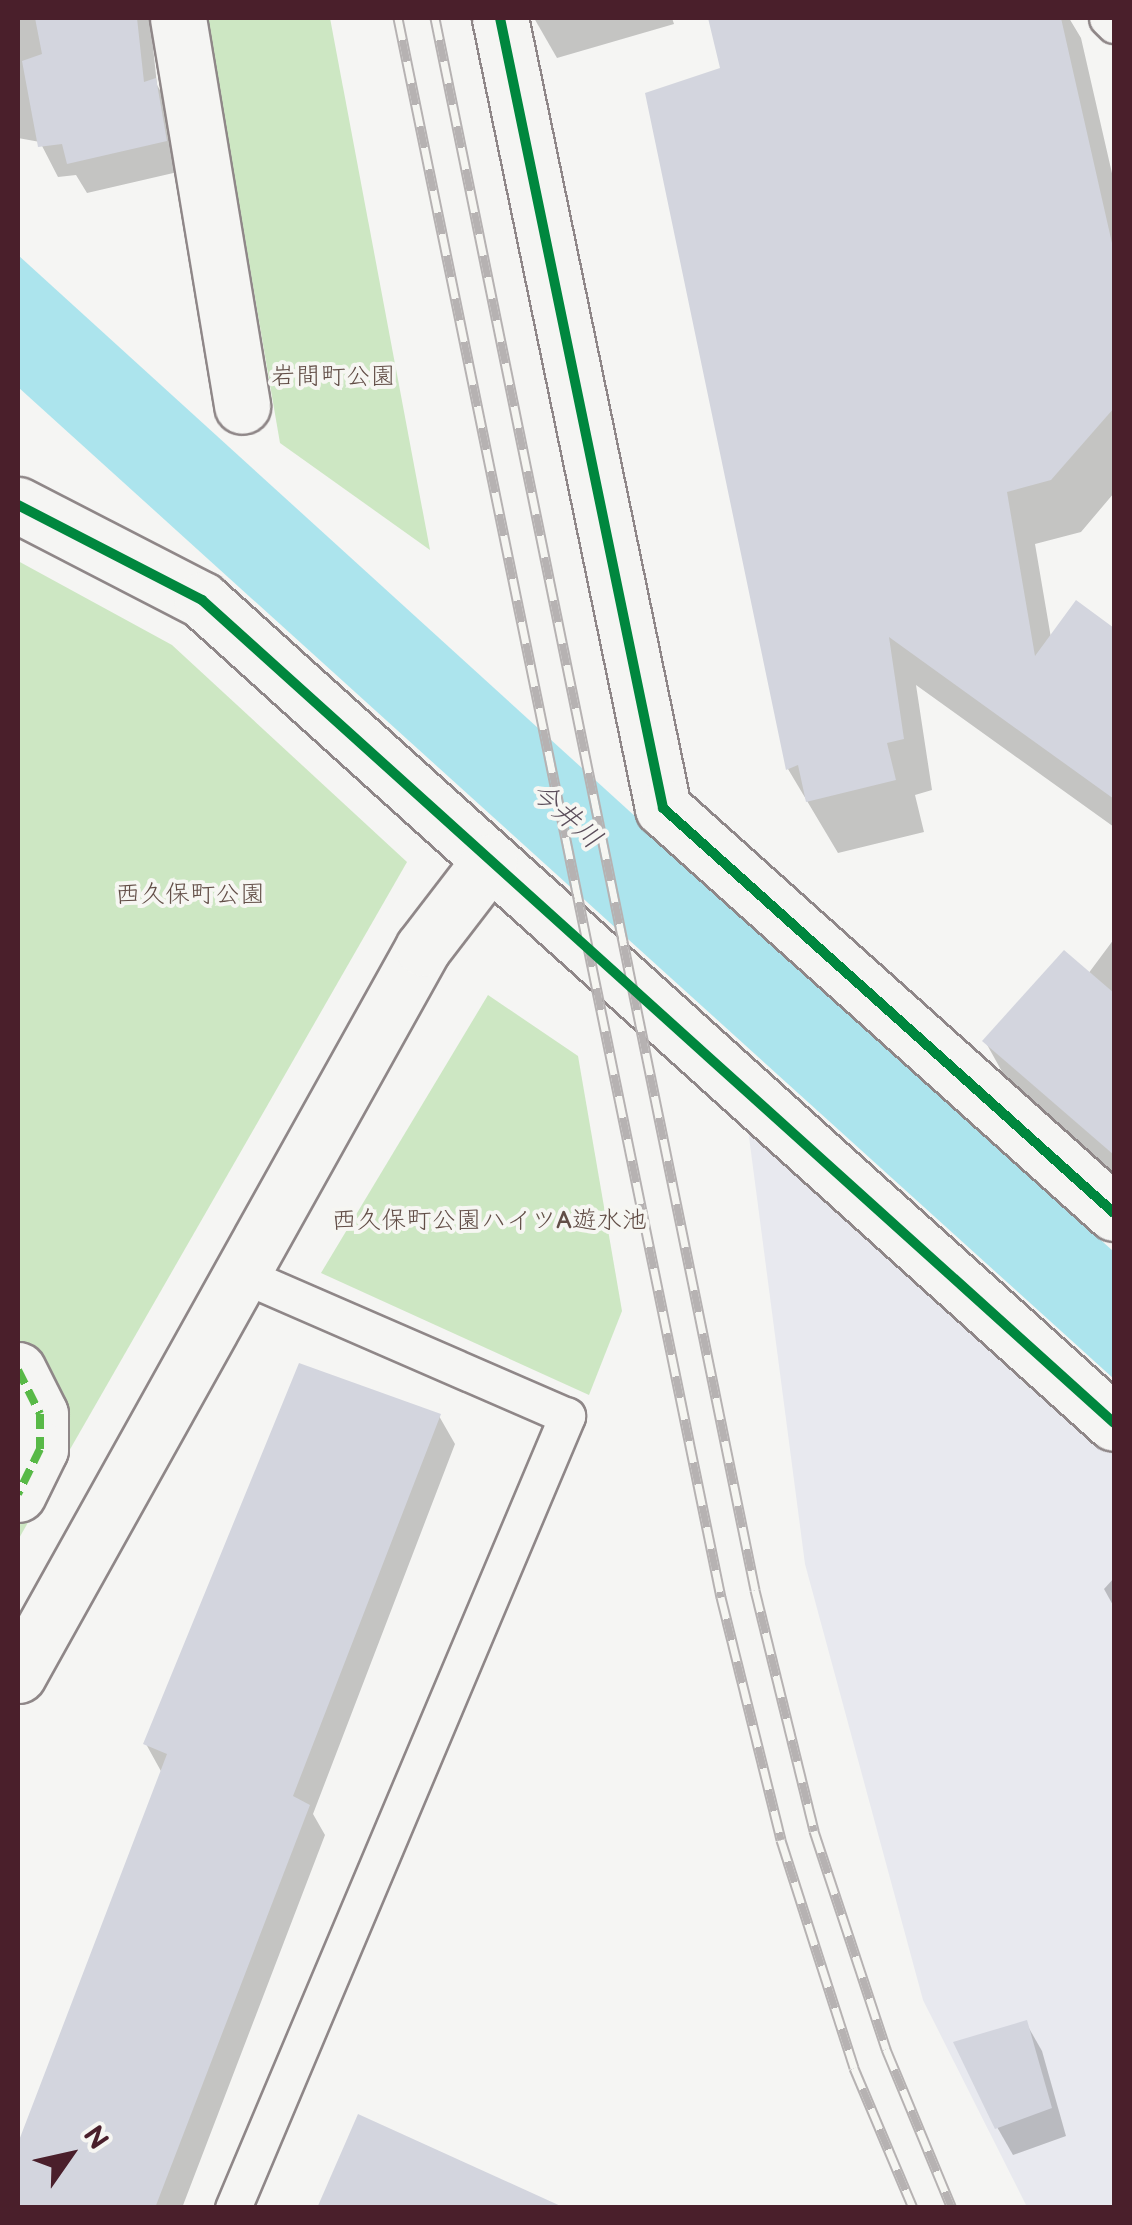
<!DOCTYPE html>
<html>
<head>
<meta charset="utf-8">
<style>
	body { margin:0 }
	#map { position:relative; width:1132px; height:2225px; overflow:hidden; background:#f5f5f3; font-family:"Balsamiq Sans","Klee One",sans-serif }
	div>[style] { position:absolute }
	.built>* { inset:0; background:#e8e9ef }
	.green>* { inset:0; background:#cde7c3 }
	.water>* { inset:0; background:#ace4ed }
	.shadow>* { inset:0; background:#0003 }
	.building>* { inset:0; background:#d3d5de }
	.roads { filter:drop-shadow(2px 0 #8f8788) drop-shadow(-2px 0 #8f8788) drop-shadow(0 2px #8f8788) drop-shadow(0 -2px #8f8788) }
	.lane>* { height:35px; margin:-17.5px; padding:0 17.5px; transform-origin:17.5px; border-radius:17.5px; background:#f5f5f3 }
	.street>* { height:55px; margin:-27.5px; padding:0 27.5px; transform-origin:27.5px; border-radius:27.5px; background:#f5f5f3 }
	.rail>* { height:11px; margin-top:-5.5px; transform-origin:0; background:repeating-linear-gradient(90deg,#f6f6f2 0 22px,#b6b2b2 0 44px); box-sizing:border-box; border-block:2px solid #b6b2b2 }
	.quiet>* { height:8px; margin-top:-4px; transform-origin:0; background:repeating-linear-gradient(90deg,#58b947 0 15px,transparent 0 23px) }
	.cycleway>* { height:10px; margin:-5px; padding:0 5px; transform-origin:5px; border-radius:5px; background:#00873e }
	span { translate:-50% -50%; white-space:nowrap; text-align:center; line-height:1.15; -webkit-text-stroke:8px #f6f6f2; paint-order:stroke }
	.park-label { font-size:25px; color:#624e47 }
	.water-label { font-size:28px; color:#5b4e5b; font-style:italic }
	.frame { position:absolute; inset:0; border:20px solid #4a1f2b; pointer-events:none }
	.north { position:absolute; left:20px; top:2105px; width:100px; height:100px; -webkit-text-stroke:8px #f6f6f2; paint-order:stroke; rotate:56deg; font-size:28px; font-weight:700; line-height:40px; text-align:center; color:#4a1f2b }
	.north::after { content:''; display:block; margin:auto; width:35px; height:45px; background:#4a1f2b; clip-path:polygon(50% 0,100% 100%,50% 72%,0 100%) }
</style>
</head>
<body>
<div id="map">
	<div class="built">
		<div style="clip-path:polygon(746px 1114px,1114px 1454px,1114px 2207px,1027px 2207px,923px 2000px,805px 1564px)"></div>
	</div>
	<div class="green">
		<div style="clip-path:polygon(207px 18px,330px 18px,430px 550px,280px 443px)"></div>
		<div style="clip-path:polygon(18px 561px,172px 645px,407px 862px,18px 1540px)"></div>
		<div style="clip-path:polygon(488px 995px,578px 1056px,622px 1311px,589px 1395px,321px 1273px)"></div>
	</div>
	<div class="water">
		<div style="clip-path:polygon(18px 255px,1114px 1252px,1114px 1379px,18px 387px)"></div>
	</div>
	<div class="shadow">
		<div style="clip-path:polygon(18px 18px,150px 18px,157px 85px,173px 112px,182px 171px,87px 193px,76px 175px,58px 177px,40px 142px,18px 138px)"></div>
		<div style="clip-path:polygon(672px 18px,674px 24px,557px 58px,534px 18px)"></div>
		<div style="clip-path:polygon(710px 18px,1069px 18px,1081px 38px,1114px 182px,1114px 493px,1081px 532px,1035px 544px,1051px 638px,1076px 604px,1114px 631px,1114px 827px,916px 685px,932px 790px,915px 795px,924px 832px,838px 853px,788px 769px,648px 94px,723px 70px)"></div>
		<div style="clip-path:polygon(1114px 939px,1114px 1180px,1015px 1095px,985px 1041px,1088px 974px)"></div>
		<div style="clip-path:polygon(439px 1416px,455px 1444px,313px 1814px,325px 1835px,182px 2208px,18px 2208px,18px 2150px,162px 1773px,146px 1744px)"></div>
		<div style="clip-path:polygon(1114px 1578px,1114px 1607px,1104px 1589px)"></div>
		<div style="clip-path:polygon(1026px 2023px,1042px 2051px,1066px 2136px,1013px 2155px,997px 2127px)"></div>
	</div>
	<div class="building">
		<div style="clip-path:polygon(35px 18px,137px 18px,144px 82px,156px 78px,167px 141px,67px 164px,62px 144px,38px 147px,22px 61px,42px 54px)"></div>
		<div style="clip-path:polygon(708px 18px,1061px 18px,1114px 252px,1114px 408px,1051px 480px,1007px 492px,1035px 656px,1076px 600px,1114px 628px,1114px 799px,889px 637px,904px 739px,887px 743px,896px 780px,806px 802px,798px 765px,786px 770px,645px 93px,720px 68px)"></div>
		<div style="clip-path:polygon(1064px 950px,1114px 993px,1114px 1155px,982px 1041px)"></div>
		<div style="clip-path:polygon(299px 1363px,441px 1414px,293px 1796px,310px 1805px,155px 2208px,18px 2208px,18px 2143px,167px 1754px,143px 1744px)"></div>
		<div style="clip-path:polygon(1027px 2020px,1052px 2108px,995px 2129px,953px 2042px)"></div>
		<div style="clip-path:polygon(358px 2114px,565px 2208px,317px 2208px)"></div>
	</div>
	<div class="roads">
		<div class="lane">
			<div style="left:1107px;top:18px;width:10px;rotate:45deg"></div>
			<div style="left:233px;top:2208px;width:860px;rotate:-67.13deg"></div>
			<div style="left:567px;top:1416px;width:356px;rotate:-156.5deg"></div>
		</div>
		<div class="street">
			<div style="left:178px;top:18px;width:393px;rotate:80.6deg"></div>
			<div style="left:500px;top:18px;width:807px;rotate:78.34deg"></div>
			<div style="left:663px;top:808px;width:606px;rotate:41.92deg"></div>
			<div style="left:18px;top:505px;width:207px;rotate:27.3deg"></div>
			<div style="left:202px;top:600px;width:1228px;rotate:42.06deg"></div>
			<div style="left:18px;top:1370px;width:49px;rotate:63.4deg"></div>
			<div style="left:40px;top:1414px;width:35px;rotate:90deg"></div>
			<div style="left:40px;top:1449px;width:50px;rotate:116.1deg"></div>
			<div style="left:18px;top:1675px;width:832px;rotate:-60.88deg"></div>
			<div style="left:423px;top:948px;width:108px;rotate:-52.5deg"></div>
		</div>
	</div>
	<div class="rail">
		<div style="left:398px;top:18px;width:1612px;rotate:78.44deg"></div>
		<div style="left:721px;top:1597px;width:250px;rotate:76.1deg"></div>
		<div style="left:781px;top:1840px;width:239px;rotate:72.2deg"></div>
		<div style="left:854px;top:2068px;width:152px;rotate:67.1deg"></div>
		<div style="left:435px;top:18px;width:1604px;rotate:78.49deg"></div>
		<div style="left:755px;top:1590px;width:248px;rotate:76.2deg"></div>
		<div style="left:814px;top:1831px;width:230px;rotate:71.7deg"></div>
		<div style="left:886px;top:2049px;width:172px;rotate:67.5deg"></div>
	</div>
	<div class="quiet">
		<div style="left:18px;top:1370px;width:49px;rotate:63.4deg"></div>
		<div style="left:40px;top:1414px;width:35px;rotate:90deg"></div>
		<div style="left:40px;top:1449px;width:50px;rotate:116.1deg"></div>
	</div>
	<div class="cycleway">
		<div style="left:500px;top:18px;width:807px;rotate:78.34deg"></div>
		<div style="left:663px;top:808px;width:606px;rotate:41.92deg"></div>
		<div style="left:18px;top:505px;width:207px;rotate:27.3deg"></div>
		<div style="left:202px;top:600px;width:1228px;rotate:42.06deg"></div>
	</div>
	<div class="park-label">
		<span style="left:333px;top:377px">岩間町公園</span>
		<span style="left:190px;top:895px">西久保町公園</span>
		<span style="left:489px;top:1221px">西久保町公園ハイツA遊水池</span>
	</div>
	<div class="water-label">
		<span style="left:566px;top:816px;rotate:42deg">今井川</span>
	</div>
	<div class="frame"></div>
	<div class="north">N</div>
</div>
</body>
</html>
